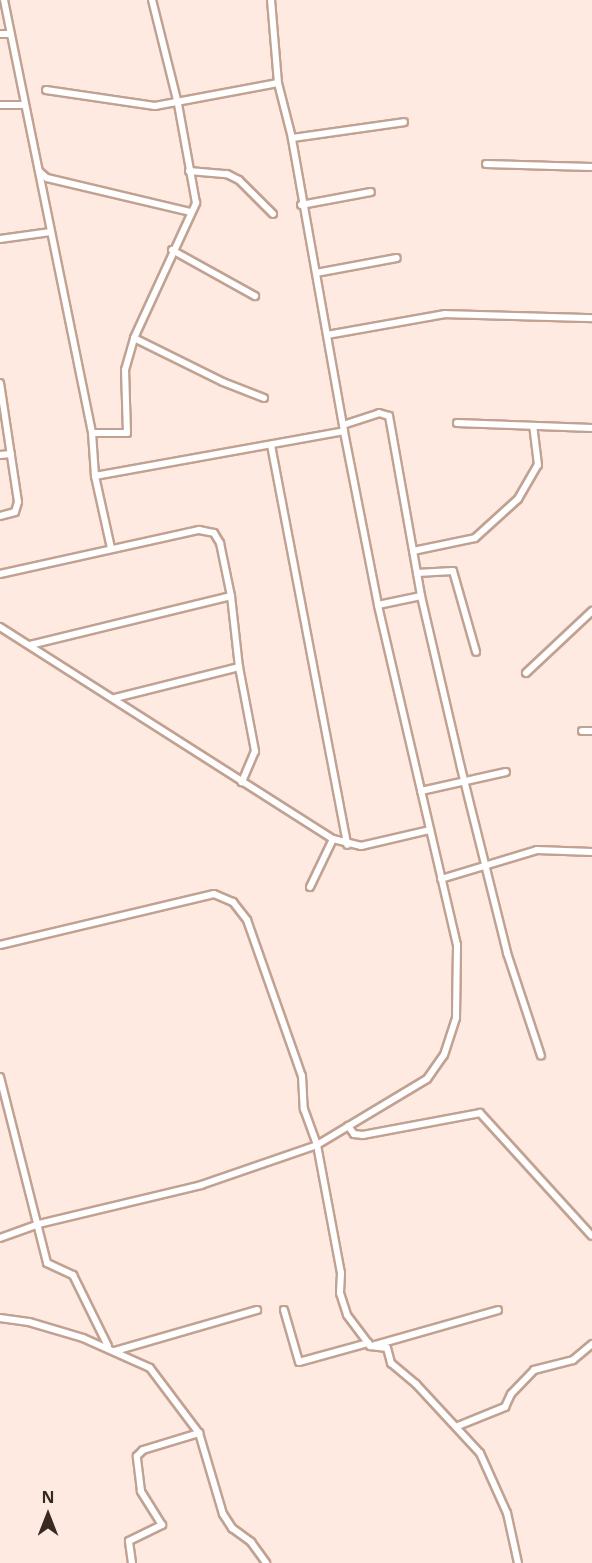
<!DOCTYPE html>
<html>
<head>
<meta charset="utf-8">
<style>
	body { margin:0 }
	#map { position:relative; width:592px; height:1563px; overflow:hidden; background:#feeae0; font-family:"Noto Sans",sans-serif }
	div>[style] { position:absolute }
	.roads { filter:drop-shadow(2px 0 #c1a292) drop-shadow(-2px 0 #c1a292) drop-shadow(0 2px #c1a292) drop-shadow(0 -2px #c1a292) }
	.minor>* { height:6px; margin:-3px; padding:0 3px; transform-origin:3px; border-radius:3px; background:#fff }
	span { translate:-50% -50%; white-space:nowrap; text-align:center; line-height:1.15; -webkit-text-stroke:6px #feeae0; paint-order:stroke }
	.north { position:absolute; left:18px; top:1485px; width:60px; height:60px; -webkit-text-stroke:4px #feeae0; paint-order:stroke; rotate:0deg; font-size:16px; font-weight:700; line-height:24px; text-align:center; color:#362a23 }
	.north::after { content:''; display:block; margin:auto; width:21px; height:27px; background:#362a23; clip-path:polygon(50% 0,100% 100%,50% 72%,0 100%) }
</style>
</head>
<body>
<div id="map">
	<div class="roads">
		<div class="minor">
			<div style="left:4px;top:0;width:442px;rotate:78.5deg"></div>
			<div style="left:92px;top:433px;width:43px;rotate:86deg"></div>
			<div style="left:95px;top:476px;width:74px;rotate:77.5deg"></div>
			<div style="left:0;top:34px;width:10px"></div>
			<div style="left:46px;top:90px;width:110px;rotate:8.4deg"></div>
			<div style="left:155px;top:106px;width:125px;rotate:-10.6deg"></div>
			<div style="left:0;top:105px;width:25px"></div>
			<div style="left:292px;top:138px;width:113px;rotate:-8.1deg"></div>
			<div style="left:486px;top:164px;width:106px;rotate:1.6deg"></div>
			<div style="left:189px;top:171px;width:38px;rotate:5deg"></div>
			<div style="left:227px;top:174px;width:13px;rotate:27deg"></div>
			<div style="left:239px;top:180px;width:48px;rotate:45deg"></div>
			<div style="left:40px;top:172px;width:9px;rotate:41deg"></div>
			<div style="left:47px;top:178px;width:148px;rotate:13.3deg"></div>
			<div style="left:301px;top:205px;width:71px;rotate:-10.5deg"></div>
			<div style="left:0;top:239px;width:51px;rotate:-7.8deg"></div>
			<div style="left:172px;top:250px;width:95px;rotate:29deg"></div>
			<div style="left:316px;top:273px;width:82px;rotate:-10.5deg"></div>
			<div style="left:327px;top:335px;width:120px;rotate:-10.1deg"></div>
			<div style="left:445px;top:314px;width:147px;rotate:1.6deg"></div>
			<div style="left:134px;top:338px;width:99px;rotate:26.3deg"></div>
			<div style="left:223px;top:382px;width:44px;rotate:21.3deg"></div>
			<div style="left:0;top:383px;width:120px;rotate:81.4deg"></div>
			<div style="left:18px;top:502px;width:10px;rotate:107deg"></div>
			<div style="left:15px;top:512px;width:16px;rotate:165deg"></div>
			<div style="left:457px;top:423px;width:135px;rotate:2.1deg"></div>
			<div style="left:343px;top:425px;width:38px;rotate:-18deg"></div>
			<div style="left:379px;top:413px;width:10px;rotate:17deg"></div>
			<div style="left:389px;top:416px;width:183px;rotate:79.9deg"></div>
			<div style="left:421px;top:596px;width:177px;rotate:76.9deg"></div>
			<div style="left:461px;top:768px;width:191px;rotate:76deg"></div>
			<div style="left:507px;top:953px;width:108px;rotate:71.7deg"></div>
			<div style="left:92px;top:433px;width:35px"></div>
			<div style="left:127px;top:433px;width:63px;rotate:-91.8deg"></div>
			<div style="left:125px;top:370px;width:33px;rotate:-74deg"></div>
			<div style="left:134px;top:338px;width:149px;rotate:-65.3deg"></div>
			<div style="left:196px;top:203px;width:101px;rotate:-100.3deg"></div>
			<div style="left:178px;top:104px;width:107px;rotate:-104deg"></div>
			<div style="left:271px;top:445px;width:407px;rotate:79.2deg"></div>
			<div style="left:0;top:455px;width:11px;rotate:-5deg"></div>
			<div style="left:95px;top:476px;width:253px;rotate:-10.2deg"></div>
			<div style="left:413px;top:551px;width:63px;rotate:-11.8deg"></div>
			<div style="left:475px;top:538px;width:58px;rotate:-42.2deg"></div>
			<div style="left:518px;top:499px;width:39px;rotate:-60deg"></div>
			<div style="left:538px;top:465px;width:39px;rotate:-97deg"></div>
			<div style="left:417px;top:573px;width:36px;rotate:-3deg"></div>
			<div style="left:453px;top:571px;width:84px;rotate:74.1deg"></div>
			<div style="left:0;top:574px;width:204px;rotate:-12.5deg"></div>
			<div style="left:199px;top:530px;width:15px;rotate:11deg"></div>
			<div style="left:214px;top:533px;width:12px;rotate:59deg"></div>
			<div style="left:220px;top:543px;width:54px;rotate:78.3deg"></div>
			<div style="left:231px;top:596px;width:71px;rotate:83.6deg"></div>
			<div style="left:239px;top:667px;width:86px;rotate:79.2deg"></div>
			<div style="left:255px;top:751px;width:34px;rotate:113deg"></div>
			<div style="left:378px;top:605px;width:44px;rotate:-11.8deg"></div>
			<div style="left:0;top:627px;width:395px;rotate:32.5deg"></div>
			<div style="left:333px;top:839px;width:29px;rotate:14deg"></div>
			<div style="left:361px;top:846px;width:71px;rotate:-13.1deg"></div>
			<div style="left:30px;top:645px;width:207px;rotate:-13.7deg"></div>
			<div style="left:526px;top:673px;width:91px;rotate:-43.2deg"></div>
			<div style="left:115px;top:698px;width:128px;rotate:-14deg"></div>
			<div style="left:582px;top:731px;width:10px"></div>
			<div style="left:421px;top:791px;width:87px;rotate:-12.6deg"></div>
			<div style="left:441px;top:879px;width:100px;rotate:-16.8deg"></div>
			<div style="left:537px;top:850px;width:55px;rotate:2.1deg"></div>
			<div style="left:310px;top:887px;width:53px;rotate:-64.4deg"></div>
			<div style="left:0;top:945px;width:220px;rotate:-13.4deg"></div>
			<div style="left:214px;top:894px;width:21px;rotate:23deg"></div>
			<div style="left:233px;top:902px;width:23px;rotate:52deg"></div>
			<div style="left:247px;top:920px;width:165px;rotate:70.6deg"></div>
			<div style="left:302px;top:1076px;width:33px;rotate:87deg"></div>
			<div style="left:304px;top:1109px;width:38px;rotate:70deg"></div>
			<div style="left:317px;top:1145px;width:130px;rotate:79.4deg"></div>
			<div style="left:341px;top:1273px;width:20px;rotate:93deg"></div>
			<div style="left:340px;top:1293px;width:23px;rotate:72deg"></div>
			<div style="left:347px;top:1315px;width:39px;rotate:53deg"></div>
			<div style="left:370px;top:1346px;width:17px;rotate:7deg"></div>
			<div style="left:387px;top:1348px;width:16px;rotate:75deg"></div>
			<div style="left:391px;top:1363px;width:33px;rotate:40deg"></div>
			<div style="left:416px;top:1384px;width:94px;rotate:47.2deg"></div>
			<div style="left:480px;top:1453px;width:66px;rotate:65.8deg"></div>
			<div style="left:507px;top:1513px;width:51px;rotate:77.6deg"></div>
			<div style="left:0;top:1077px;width:192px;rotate:75.8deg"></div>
			<div style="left:47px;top:1263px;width:29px;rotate:25deg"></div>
			<div style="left:73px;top:1275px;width:79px;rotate:63.8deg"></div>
			<div style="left:348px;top:1126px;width:10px;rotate:53deg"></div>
			<div style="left:354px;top:1134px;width:9px;rotate:6deg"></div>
			<div style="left:363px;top:1135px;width:119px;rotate:-10.6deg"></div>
			<div style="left:480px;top:1113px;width:166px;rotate:47.7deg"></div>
			<div style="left:0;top:1238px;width:41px;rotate:-19.7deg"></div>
			<div style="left:39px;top:1224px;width:167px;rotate:-13.5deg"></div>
			<div style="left:201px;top:1185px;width:123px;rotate:-19deg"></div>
			<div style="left:317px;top:1145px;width:128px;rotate:-31deg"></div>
			<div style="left:427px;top:1079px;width:29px;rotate:-55deg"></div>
			<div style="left:444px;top:1055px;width:39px;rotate:-72deg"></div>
			<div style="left:456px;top:1018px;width:73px;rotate:-89.2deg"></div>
			<div style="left:457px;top:945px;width:349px;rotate:-103.1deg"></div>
			<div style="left:378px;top:605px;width:177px;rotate:-101.1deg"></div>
			<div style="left:344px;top:431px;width:298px;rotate:-100.1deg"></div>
			<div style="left:292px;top:138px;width:57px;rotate:-104.3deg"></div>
			<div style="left:278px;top:83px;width:83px;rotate:-94.8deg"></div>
			<div style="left:284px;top:1310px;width:54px;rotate:73.9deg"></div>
			<div style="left:299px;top:1362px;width:72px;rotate:-15.4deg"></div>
			<div style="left:0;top:1318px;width:29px;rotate:8deg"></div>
			<div style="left:29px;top:1322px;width:56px;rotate:16.5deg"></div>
			<div style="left:83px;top:1338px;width:73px;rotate:24.1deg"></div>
			<div style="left:150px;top:1368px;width:81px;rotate:53deg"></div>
			<div style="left:199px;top:1433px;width:84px;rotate:73.5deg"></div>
			<div style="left:223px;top:1514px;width:17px;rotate:57deg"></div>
			<div style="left:232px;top:1528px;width:24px;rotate:36deg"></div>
			<div style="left:251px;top:1542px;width:26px;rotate:54deg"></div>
			<div style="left:372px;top:1346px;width:131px;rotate:-15.9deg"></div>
			<div style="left:115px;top:1351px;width:148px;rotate:-16.1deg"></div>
			<div style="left:458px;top:1426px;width:51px;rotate:-22deg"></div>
			<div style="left:505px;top:1407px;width:14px;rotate:-65deg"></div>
			<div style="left:511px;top:1394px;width:33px;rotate:-46deg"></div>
			<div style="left:534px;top:1370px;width:40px;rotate:-14.4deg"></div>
			<div style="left:573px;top:1360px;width:25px;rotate:-40deg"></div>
			<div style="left:132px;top:1563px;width:22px;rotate:-98deg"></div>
			<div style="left:129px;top:1541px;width:37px;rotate:-26deg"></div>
			<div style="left:162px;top:1525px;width:40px;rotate:-122deg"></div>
			<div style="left:141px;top:1491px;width:35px;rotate:-97deg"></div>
			<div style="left:137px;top:1456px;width:8px;rotate:-45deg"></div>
			<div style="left:143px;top:1450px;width:59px;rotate:-16.9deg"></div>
		</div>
	</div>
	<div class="north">N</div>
</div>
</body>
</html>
